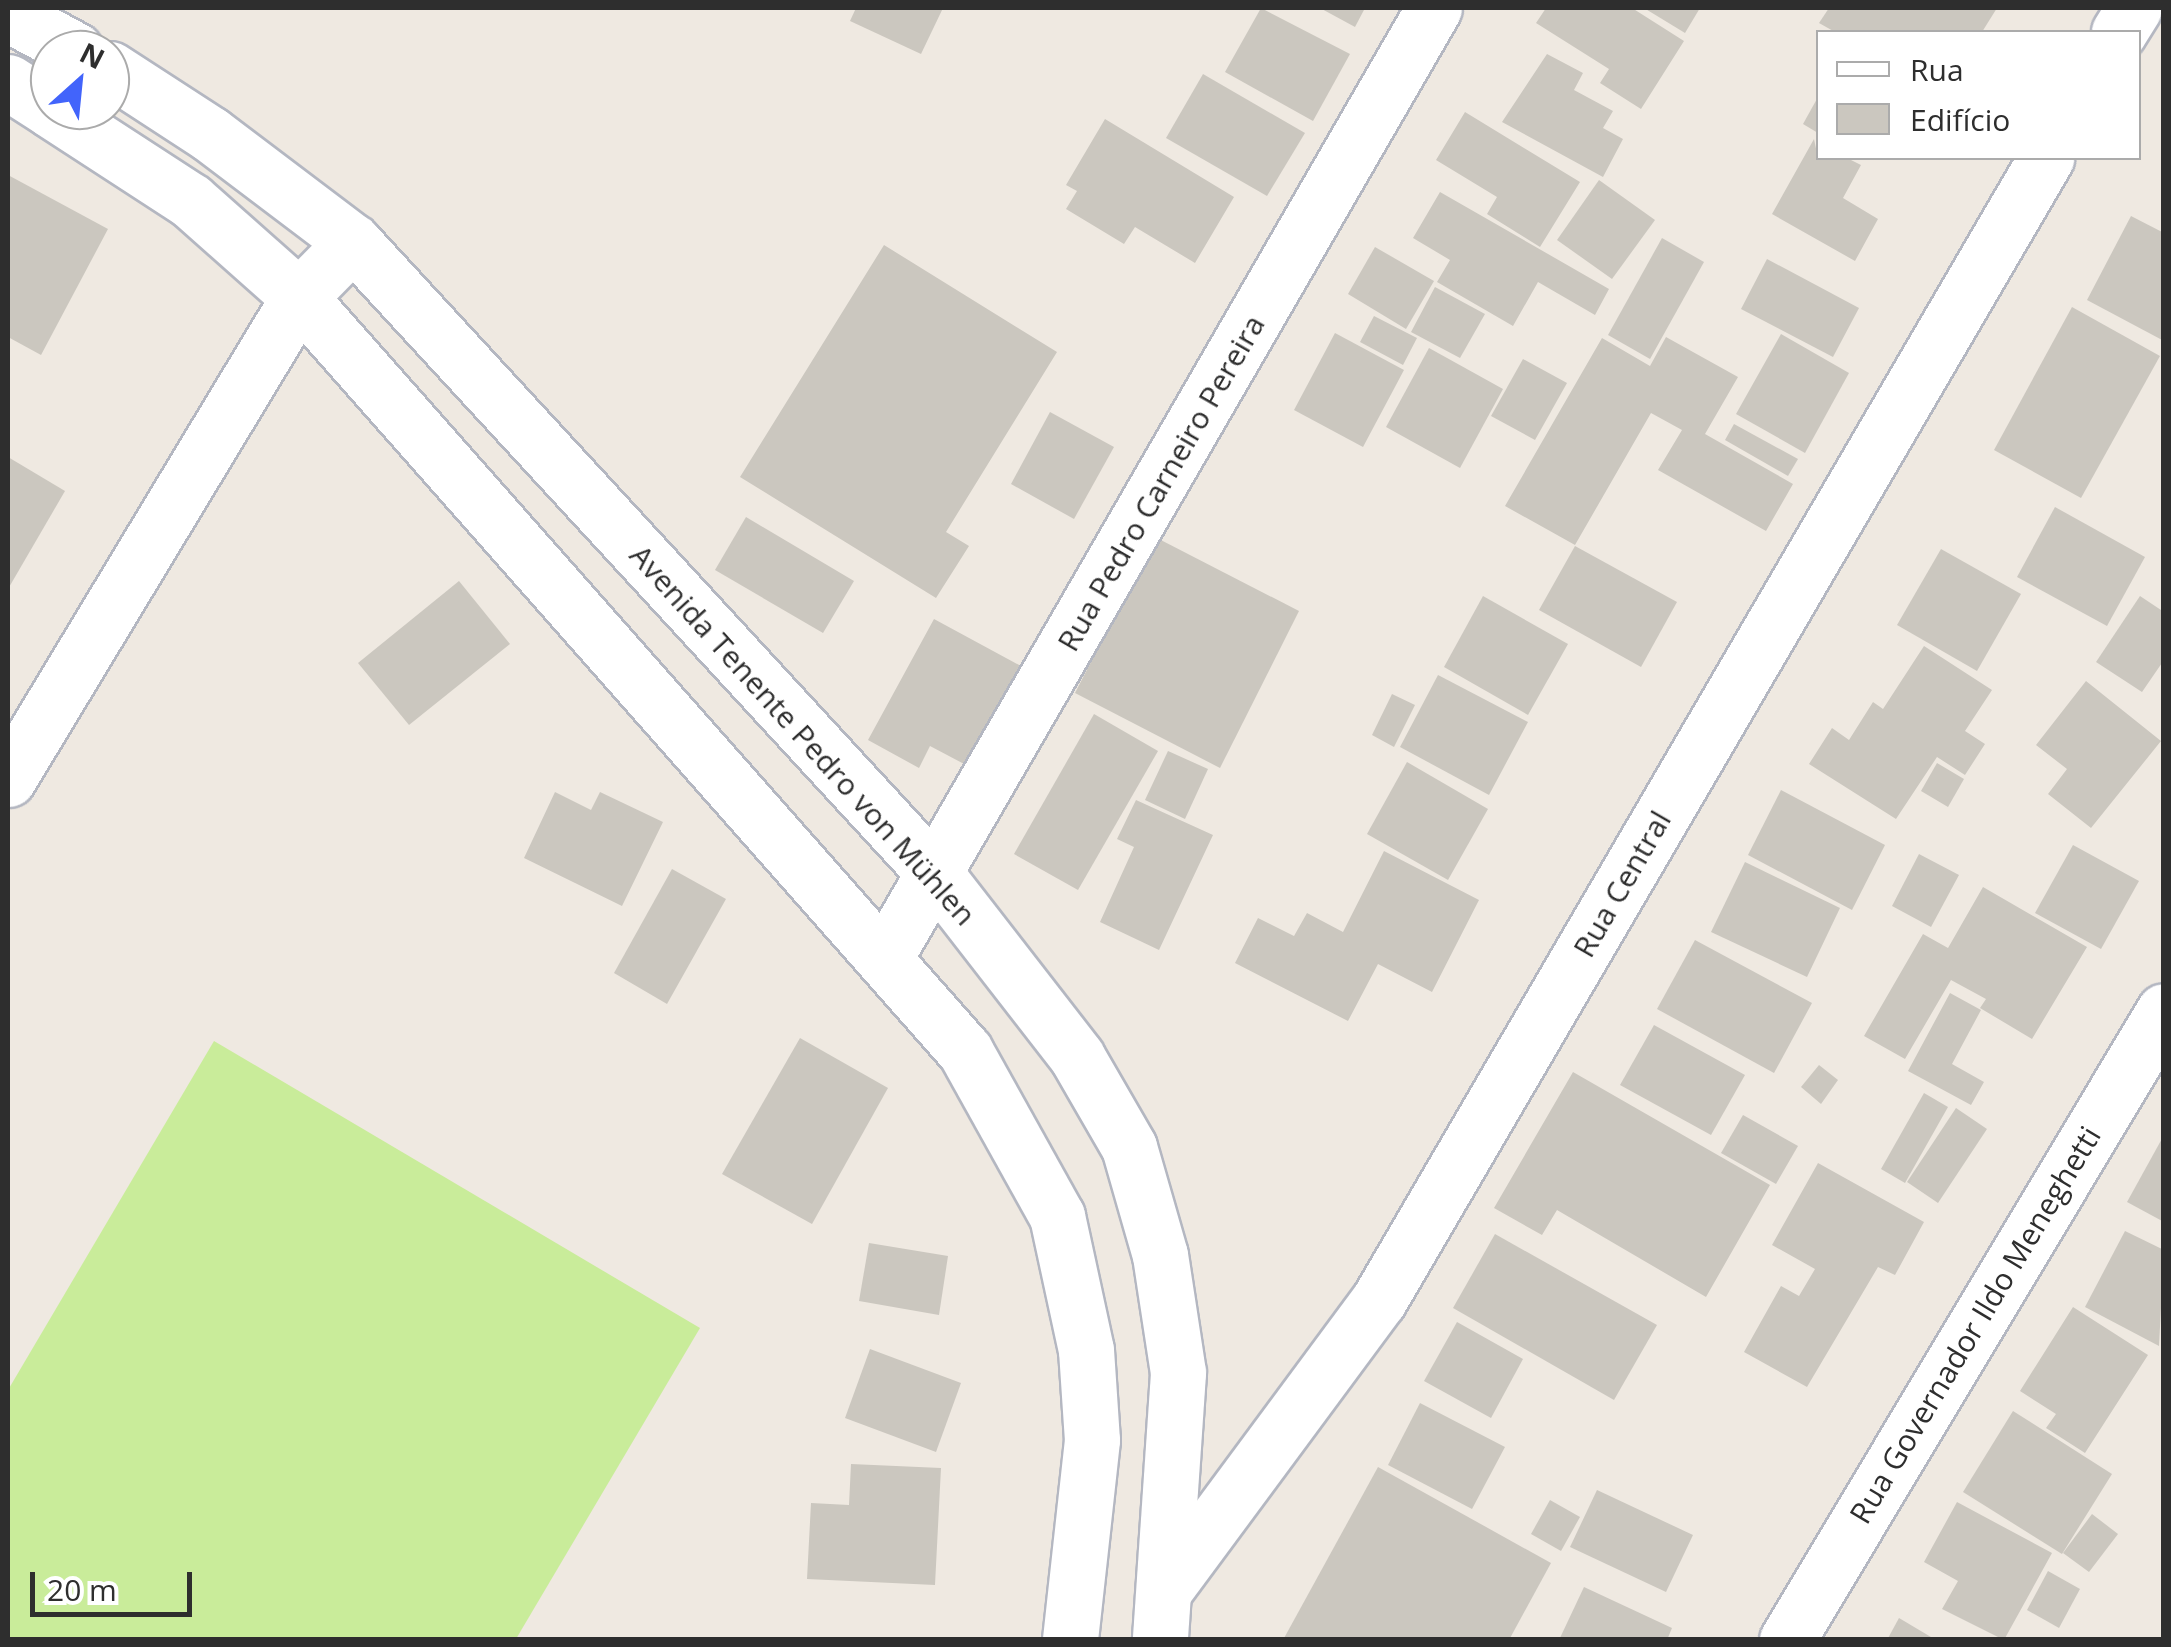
<!DOCTYPE html>
<html>
<head>
<meta charset="utf-8">
<style>
	body { margin:0 }
	#map { position:relative; width:2171px; height:1647px; overflow:hidden; background:#efe9e1; font-family:"Open Sans",sans-serif }
	div>[style] { position:absolute }
	.pitch>* { inset:0; background:#c9ec9a }
	.building>* { inset:0; background:#cbc7bf }
	.roads { filter:drop-shadow(2px 0 #b4b7c1) drop-shadow(-2px 0 #b4b7c1) drop-shadow(0 2px #b4b7c1) drop-shadow(0 -2px #b4b7c1) }
	.street>* { height:55px; margin:-27.5px; padding:0 27.5px; transform-origin:27.5px; border-radius:27.5px; background:#fff }
	.secondary>* { height:55px; margin:-27.5px; padding:0 27.5px; transform-origin:27.5px; border-radius:27.5px; background:#fff }
	span { translate:-50% -50%; white-space:nowrap; text-align:center; line-height:1.15; -webkit-text-stroke:8px #fff; paint-order:stroke }
	.street-label { font-size:30px; color:#2e2e2e }
	.frame { position:absolute; inset:0; border:10px solid #2e2e2e; pointer-events:none }
	.legend { position:absolute; left:1816px; top:30px; width:325px; height:130px; box-sizing:border-box; background:#fff; border:2px solid #ababab; margin:0; padding:12px 18px; list-style:none; font-size:30px; color:#2e2e2e }
	.legend li { display:flex; align-items:center; gap:20px; height:50px }
	.legend b { width:50px; border:2px solid #ababab }
	.north { position:absolute; left:30px; top:30px; width:100px; height:100px; box-sizing:border-box; background:#fff; border:2px solid #ababab; border-radius:50%; rotate:27deg; font-size:28px; font-weight:700; line-height:40px; text-align:center; color:#2e2e2e }
	.north::after { content:''; display:block; margin:auto; width:35px; height:45px; background:#4264fb; clip-path:polygon(50% 0,100% 100%,50% 72%,0 100%) }
	.scale { position:absolute; left:30px; top:1572px; width:162px; height:45px; box-sizing:border-box; border:5px solid #2e2e2e; border-top:0; padding-left:12px; font-size:30px; line-height:35px; white-space:nowrap; color:#2e2e2e; -webkit-text-stroke:8px #fff; paint-order:stroke }
</style>
</head>
<body>
<div id="map">
	<div class="pitch">
		<div style="clip-path:polygon(214px 1041px,700px 1328px,516px 1639px,8px 1639px,8px 1390px)"></div>
	</div>
	<div class="building">
		<div style="clip-path:polygon(856px 8px,943px 8px,921px 54px,850px 21px)"></div>
		<div style="clip-path:polygon(1261px 8px,1350px 54px,1313px 121px,1225px 72px)"></div>
		<div style="clip-path:polygon(1320px 8px,1365px 8px,1355px 27px)"></div>
		<div style="clip-path:polygon(1546px 8px,1632px 8px,1684px 41px,1641px 109px,1600px 83px,1609px 69px,1536px 23px)"></div>
		<div style="clip-path:polygon(1644px 8px,1700px 8px,1685px 33px)"></div>
		<div style="clip-path:polygon(1829px 8px,1997px 8px,1982px 32px,1835px 32px,1819px 23px)"></div>
		<div style="clip-path:polygon(1547px 54px,1583px 73px,1574px 90px,1613px 111px,1603px 128px,1623px 139px,1603px 177px,1502px 122px)"></div>
		<div style="clip-path:polygon(1203px 74px,1305px 133px,1267px 196px,1166px 138px)"></div>
		<div style="clip-path:polygon(1818px 97px,1818px 133px,1803px 124px)"></div>
		<div style="clip-path:polygon(1465px 112px,1580px 182px,1540px 247px,1487px 214px,1497px 197px,1436px 160px)"></div>
		<div style="clip-path:polygon(1105px 119px,1234px 197px,1195px 263px,1135px 227px,1124px 244px,1066px 209px,1077px 191px,1066px 185px)"></div>
		<div style="clip-path:polygon(1814px 139px,1818px 158px,1847px 158px,1861px 165px,1843px 198px,1878px 219px,1855px 261px,1772px 214px)"></div>
		<div style="clip-path:polygon(8px 175px,108px 229px,41px 355px,8px 337px)"></div>
		<div style="clip-path:polygon(1599px 180px,1655px 220px,1612px 279px,1557px 240px)"></div>
		<div style="clip-path:polygon(1440px 192px,1609px 289px,1595px 315px,1538px 282px,1513px 326px,1437px 282px,1450px 260px,1413px 238px)"></div>
		<div style="clip-path:polygon(2131px 216px,2164px 233px,2164px 341px,2087px 300px)"></div>
		<div style="clip-path:polygon(1662px 238px,1704px 262px,1650px 359px,1608px 335px)"></div>
		<div style="clip-path:polygon(884px 245px,1057px 352px,946px 532px,969px 546px,936px 598px,740px 477px)"></div>
		<div style="clip-path:polygon(1375px 247px,1434px 281px,1406px 329px,1348px 294px)"></div>
		<div style="clip-path:polygon(1767px 259px,1859px 308px,1833px 357px,1741px 309px)"></div>
		<div style="clip-path:polygon(1435px 287px,1485px 314px,1460px 358px,1411px 332px)"></div>
		<div style="clip-path:polygon(2072px 307px,2160px 356px,2081px 498px,1994px 450px)"></div>
		<div style="clip-path:polygon(1374px 316px,1417px 338px,1403px 365px,1360px 342px)"></div>
		<div style="clip-path:polygon(1335px 333px,1404px 370px,1363px 447px,1294px 410px)"></div>
		<div style="clip-path:polygon(1781px 334px,1849px 373px,1805px 453px,1736px 414px)"></div>
		<div style="clip-path:polygon(1666px 337px,1738px 377px,1705px 434px,1793px 484px,1766px 531px,1658px 470px,1682px 430px,1651px 413px,1575px 545px,1505px 506px,1602px 338px,1650px 366px)"></div>
		<div style="clip-path:polygon(1429px 348px,1503px 389px,1460px 468px,1386px 427px)"></div>
		<div style="clip-path:polygon(1523px 359px,1567px 383px,1535px 440px,1491px 416px)"></div>
		<div style="clip-path:polygon(1050px 412px,1114px 447px,1074px 519px,1011px 484px)"></div>
		<div style="clip-path:polygon(1734px 424px,1798px 459px,1788px 476px,1725px 440px)"></div>
		<div style="clip-path:polygon(8px 457px,65px 491px,8px 589px)"></div>
		<div style="clip-path:polygon(2055px 507px,2145px 557px,2107px 626px,2017px 577px)"></div>
		<div style="clip-path:polygon(746px 517px,854px 581px,823px 633px,715px 570px)"></div>
		<div style="clip-path:polygon(1155px 537px,1299px 611px,1220px 768px,1075px 693px)"></div>
		<div style="clip-path:polygon(1575px 546px,1677px 602px,1641px 667px,1539px 610px)"></div>
		<div style="clip-path:polygon(1941px 549px,2021px 594px,1977px 671px,1897px 625px)"></div>
		<div style="clip-path:polygon(459px 581px,510px 644px,409px 725px,358px 663px)"></div>
		<div style="clip-path:polygon(1483px 596px,1568px 644px,1528px 715px,1444px 667px)"></div>
		<div style="clip-path:polygon(2140px 596px,2164px 612px,2164px 660px,2142px 692px,2096px 662px)"></div>
		<div style="clip-path:polygon(934px 619px,1021px 666px,966px 765px,930px 746px,919px 768px,868px 740px)"></div>
		<div style="clip-path:polygon(1924px 646px,1992px 690px,1965px 731px,1985px 744px,1965px 775px,1937px 757px,1896px 819px,1809px 764px,1832px 728px,1849px 740px,1873px 702px,1883px 709px)"></div>
		<div style="clip-path:polygon(1438px 675px,1528px 722px,1489px 795px,1400px 747px)"></div>
		<div style="clip-path:polygon(2086px 681px,2161px 741px,2091px 828px,2048px 794px,2067px 769px,2036px 745px)"></div>
		<div style="clip-path:polygon(1392px 694px,1415px 705px,1394px 747px,1372px 735px)"></div>
		<div style="clip-path:polygon(1094px 714px,1158px 751px,1078px 890px,1014px 854px)"></div>
		<div style="clip-path:polygon(1168px 751px,1208px 769px,1185px 819px,1145px 800px)"></div>
		<div style="clip-path:polygon(1407px 762px,1488px 809px,1448px 880px,1367px 834px)"></div>
		<div style="clip-path:polygon(1937px 763px,1964px 779px,1948px 807px,1921px 791px)"></div>
		<div style="clip-path:polygon(1781px 790px,1885px 845px,1852px 910px,1748px 855px)"></div>
		<div style="clip-path:polygon(555px 792px,591px 810px,600px 792px,663px 822px,622px 906px,524px 858px)"></div>
		<div style="clip-path:polygon(1136px 800px,1213px 835px,1159px 950px,1100px 922px,1134px 847px,1117px 839px)"></div>
		<div style="clip-path:polygon(2073px 845px,2139px 881px,2101px 949px,2035px 913px)"></div>
		<div style="clip-path:polygon(1384px 851px,1479px 900px,1432px 992px,1378px 964px,1348px 1021px,1235px 963px,1258px 918px,1294px 936px,1307px 913px,1343px 932px)"></div>
		<div style="clip-path:polygon(1919px 854px,1959px 875px,1931px 927px,1892px 906px)"></div>
		<div style="clip-path:polygon(1745px 862px,1840px 908px,1807px 977px,1711px 932px)"></div>
		<div style="clip-path:polygon(672px 869px,726px 899px,667px 1004px,614px 973px)"></div>
		<div style="clip-path:polygon(1983px 887px,2087px 947px,2032px 1039px,1980px 1008px,1986px 999px,1951px 980px,1905px 1059px,1864px 1036px,1923px 934px,1948px 948px)"></div>
		<div style="clip-path:polygon(1695px 940px,1812px 1003px,1774px 1073px,1657px 1009px)"></div>
		<div style="clip-path:polygon(1950px 993px,1981px 1010px,1952px 1064px,1984px 1082px,1971px 1105px,1908px 1071px)"></div>
		<div style="clip-path:polygon(1654px 1025px,1745px 1075px,1711px 1135px,1620px 1085px)"></div>
		<div style="clip-path:polygon(800px 1038px,888px 1088px,812px 1224px,722px 1174px)"></div>
		<div style="clip-path:polygon(1819px 1065px,1838px 1080px,1821px 1104px,1801px 1087px)"></div>
		<div style="clip-path:polygon(1573px 1072px,1770px 1185px,1706px 1297px,1557px 1210px,1542px 1235px,1494px 1208px)"></div>
		<div style="clip-path:polygon(1924px 1093px,1948px 1107px,1905px 1183px,1881px 1169px)"></div>
		<div style="clip-path:polygon(1956px 1108px,1987px 1129px,1938px 1203px,1907px 1182px)"></div>
		<div style="clip-path:polygon(1743px 1115px,1798px 1146px,1776px 1184px,1721px 1153px)"></div>
		<div style="clip-path:polygon(2164px 1135px,2164px 1222px,2127px 1202px)"></div>
		<div style="clip-path:polygon(1818px 1163px,1924px 1222px,1895px 1275px,1878px 1267px,1807px 1387px,1744px 1352px,1781px 1286px,1799px 1296px,1815px 1269px,1772px 1245px)"></div>
		<div style="clip-path:polygon(2125px 1231px,2164px 1250px,2159px 1346px,2085px 1307px)"></div>
		<div style="clip-path:polygon(1495px 1234px,1657px 1325px,1614px 1400px,1453px 1308px)"></div>
		<div style="clip-path:polygon(869px 1243px,948px 1256px,939px 1315px,859px 1301px)"></div>
		<div style="clip-path:polygon(2073px 1307px,2148px 1355px,2085px 1453px,2046px 1428px,2056px 1414px,2020px 1391px)"></div>
		<div style="clip-path:polygon(1457px 1322px,1523px 1359px,1491px 1418px,1424px 1381px)"></div>
		<div style="clip-path:polygon(870px 1349px,961px 1383px,936px 1452px,845px 1418px)"></div>
		<div style="clip-path:polygon(1420px 1403px,1505px 1447px,1472px 1509px,1388px 1465px)"></div>
		<div style="clip-path:polygon(2013px 1411px,2112px 1474px,2062px 1554px,1963px 1492px)"></div>
		<div style="clip-path:polygon(851px 1464px,941px 1468px,935px 1585px,807px 1579px,811px 1503px,849px 1505px)"></div>
		<div style="clip-path:polygon(1378px 1467px,1551px 1563px,1509px 1640px,1283px 1640px)"></div>
		<div style="clip-path:polygon(1597px 1490px,1693px 1535px,1666px 1592px,1570px 1547px)"></div>
		<div style="clip-path:polygon(1550px 1500px,1580px 1517px,1561px 1551px,1531px 1534px)"></div>
		<div style="clip-path:polygon(1957px 1502px,2052px 1553px,2004px 1640px,1942px 1609px,1958px 1581px,1924px 1562px)"></div>
		<div style="clip-path:polygon(2092px 1514px,2118px 1534px,2089px 1572px,2063px 1553px)"></div>
		<div style="clip-path:polygon(2048px 1571px,2080px 1589px,2059px 1628px,2027px 1610px)"></div>
		<div style="clip-path:polygon(1584px 1587px,1672px 1628px,1667px 1640px,1559px 1640px)"></div>
		<div style="clip-path:polygon(1899px 1618px,1936px 1640px,1887px 1640px)"></div>
	</div>
	<div class="roads">
		<div class="street">
			<div style="left:2119px;top:32px;width:28px;rotate:-58deg"></div>
			<div style="left:8px;top:779px;width:563px;rotate:-58.88deg"></div>
			<div style="left:299px;top:297px;width:77px;rotate:-45.5deg"></div>
			<div style="left:1165px;top:1589px;width:360px;rotate:-53.5deg"></div>
			<div style="left:1379px;top:1300px;width:1323px;rotate:-59.71deg"></div>
			<div style="left:1787px;top:1640px;width:733px;rotate:-59.06deg"></div>
		</div>
		<div class="secondary">
			<div style="left:8px;top:14px;width:76px;rotate:28.2deg"></div>
			<div style="left:110px;top:69px;width:119px;rotate:33deg"></div>
			<div style="left:210px;top:134px;width:179px;rotate:37.1deg"></div>
			<div style="left:353px;top:242px;width:861px;rotate:47.35deg"></div>
			<div style="left:936px;top:875px;width:230px;rotate:52.2deg"></div>
			<div style="left:1077px;top:1057px;width:104px;rotate:60deg"></div>
			<div style="left:1129px;top:1147px;width:112px;rotate:74deg"></div>
			<div style="left:1160px;top:1255px;width:119px;rotate:81.3deg"></div>
			<div style="left:1178px;top:1373px;width:268px;rotate:93.9deg"></div>
			<div style="left:8px;top:82px;width:50px;rotate:32.7deg"></div>
			<div style="left:51px;top:110px;width:167px;rotate:33deg"></div>
			<div style="left:191px;top:201px;width:144px;rotate:41.6deg"></div>
			<div style="left:299px;top:297px;width:1006px;rotate:48.55deg"></div>
			<div style="left:965px;top:1051px;width:189px;rotate:60.9deg"></div>
			<div style="left:1057px;top:1216px;width:137px;rotate:77.8deg"></div>
			<div style="left:1086px;top:1350px;width:90px;rotate:86.2deg"></div>
			<div style="left:1092px;top:1440px;width:201px;rotate:96.3deg"></div>
			<div style="left:885px;top:957px;width:1096px;rotate:-59.95deg"></div>
		</div>
	</div>
	<div class="street-label">
		<span style="left:1161px;top:483px;rotate:-60deg">Rua Pedro Carneiro Pereira</span>
		<span style="left:803px;top:735px;rotate:48deg">Avenida Tenente Pedro von Mühlen</span>
		<span style="left:1622px;top:884px;rotate:-60deg">Rua Central</span>
		<span style="left:1975px;top:1325px;rotate:-59deg">Rua Governador Ildo Meneghetti</span>
	</div>
	<div class="frame"></div>
	<ul class="legend">
	<li><b style="height:12px;background:#fff"></b>Rua</li>
	<li><b style="height:28px;background:#cbc7bf"></b>Edifício</li>
	</ul>
	<div class="north">N</div>
	<div class="scale">20 m</div>
</div>
</body>
</html>
